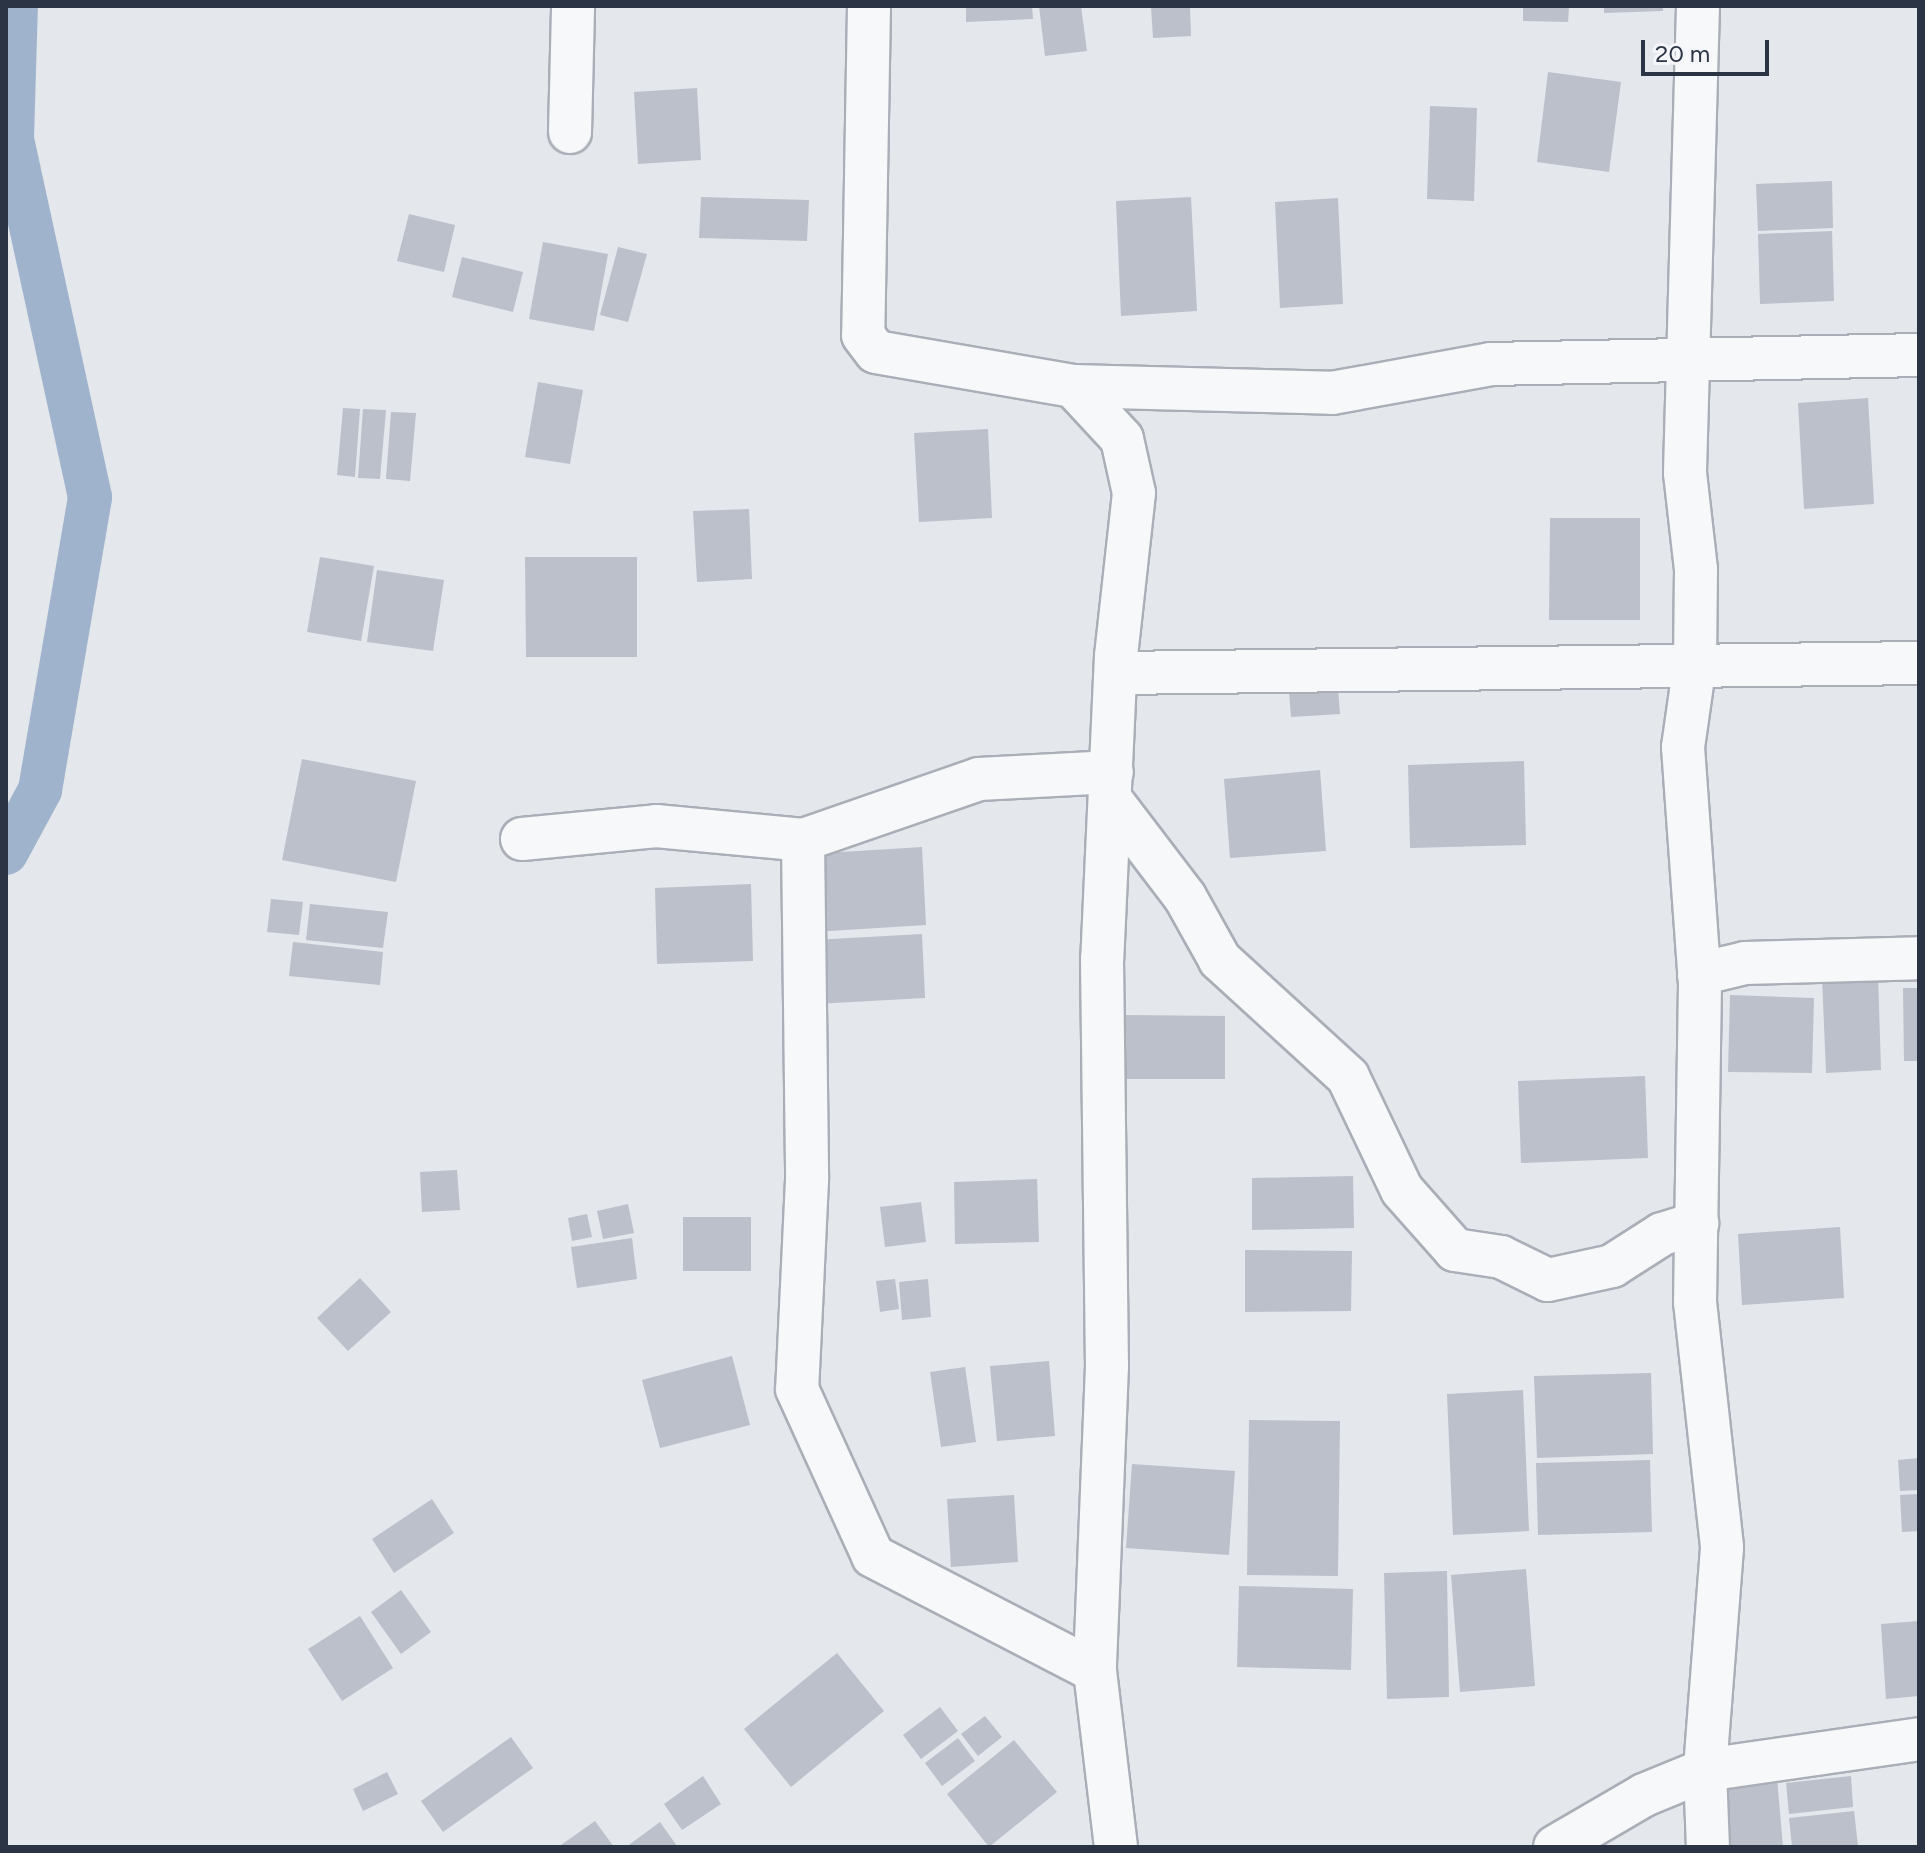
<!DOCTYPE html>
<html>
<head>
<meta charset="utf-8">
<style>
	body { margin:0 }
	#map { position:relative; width:1925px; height:1853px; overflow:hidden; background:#e4e7ec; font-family:Figtree,sans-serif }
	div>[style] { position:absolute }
	.canal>* { height:44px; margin:-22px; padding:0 22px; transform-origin:22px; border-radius:22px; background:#9fb4cc }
	.building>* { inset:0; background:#bbc0ca }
	.roads { filter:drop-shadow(2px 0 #a9aeb7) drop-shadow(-2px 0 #a9aeb7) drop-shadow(0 2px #a9aeb7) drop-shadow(0 -2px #a9aeb7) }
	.minor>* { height:42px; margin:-21px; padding:0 21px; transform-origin:21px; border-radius:21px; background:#f7f8fa }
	span { translate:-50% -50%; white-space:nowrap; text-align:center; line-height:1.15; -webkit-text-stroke:7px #f4f6f9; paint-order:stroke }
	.frame { position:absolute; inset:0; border:8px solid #2b3445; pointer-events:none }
	.scale { position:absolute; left:1641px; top:40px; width:128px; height:36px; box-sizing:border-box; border:4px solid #2b3445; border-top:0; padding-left:10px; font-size:24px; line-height:28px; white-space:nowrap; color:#2b3445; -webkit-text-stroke:6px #f4f6f9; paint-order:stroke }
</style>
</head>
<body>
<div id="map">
	<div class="canal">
		<div style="left:6px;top:853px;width:72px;rotate:-61.6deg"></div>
		<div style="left:40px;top:790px;width:297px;rotate:-80.3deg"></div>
		<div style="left:90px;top:497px;width:367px;rotate:-102.3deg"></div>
		<div style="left:12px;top:138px;width:132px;rotate:-88.3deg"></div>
	</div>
	<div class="building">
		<div style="clip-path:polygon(966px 6px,1032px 6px,1033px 19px,966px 22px)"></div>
		<div style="clip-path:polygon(1039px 6px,1081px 6px,1087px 51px,1045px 56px)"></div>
		<div style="clip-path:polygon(1151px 6px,1190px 6px,1191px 36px,1153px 38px)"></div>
		<div style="clip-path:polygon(1523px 6px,1569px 6px,1568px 22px,1523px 21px)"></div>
		<div style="clip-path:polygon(1604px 6px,1663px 6px,1663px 11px,1604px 13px)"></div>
		<div style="clip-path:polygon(1548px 72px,1621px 82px,1609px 172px,1537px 162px)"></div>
		<div style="clip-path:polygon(697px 88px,701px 160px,638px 164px,634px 92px)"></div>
		<div style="clip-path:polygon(1430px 106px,1477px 108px,1474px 201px,1427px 199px)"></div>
		<div style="clip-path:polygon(1832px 181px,1833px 228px,1758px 231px,1756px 184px)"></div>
		<div style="clip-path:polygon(701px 197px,809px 200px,807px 241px,699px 238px)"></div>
		<div style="clip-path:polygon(1191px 197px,1197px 311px,1121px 316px,1116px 201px)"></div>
		<div style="clip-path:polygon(1338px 198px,1343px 304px,1280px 308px,1275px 202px)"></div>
		<div style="clip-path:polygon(409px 214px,455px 225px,444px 272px,397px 261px)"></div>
		<div style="clip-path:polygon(1832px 231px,1834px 301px,1760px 304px,1758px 234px)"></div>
		<div style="clip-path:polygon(543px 242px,608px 254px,594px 331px,529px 319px)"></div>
		<div style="clip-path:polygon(618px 247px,647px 254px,628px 322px,600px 315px)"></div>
		<div style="clip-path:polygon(462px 257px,523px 272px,513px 312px,452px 297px)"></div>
		<div style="clip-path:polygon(538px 382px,583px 390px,570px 464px,525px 457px)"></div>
		<div style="clip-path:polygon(1868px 398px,1874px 504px,1804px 509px,1798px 403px)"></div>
		<div style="clip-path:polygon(343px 408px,360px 409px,355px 477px,337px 475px)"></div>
		<div style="clip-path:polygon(363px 409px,386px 410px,380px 479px,358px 478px)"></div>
		<div style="clip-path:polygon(391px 412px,416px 413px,410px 481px,386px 479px)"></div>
		<div style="clip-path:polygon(988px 429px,992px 518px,919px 522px,914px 433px)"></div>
		<div style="clip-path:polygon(749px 509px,752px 579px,697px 582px,693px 511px)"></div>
		<div style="clip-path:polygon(1550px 518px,1640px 518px,1640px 620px,1549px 620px)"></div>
		<div style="clip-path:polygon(320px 557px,374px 566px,361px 641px,307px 632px)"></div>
		<div style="clip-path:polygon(525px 557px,637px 557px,637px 657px,526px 657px)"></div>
		<div style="clip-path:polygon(377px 570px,444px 580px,433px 651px,367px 642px)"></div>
		<div style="clip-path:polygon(1337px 676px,1340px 714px,1291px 717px,1288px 679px)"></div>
		<div style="clip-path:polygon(302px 759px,416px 781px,396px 882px,282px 860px)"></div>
		<div style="clip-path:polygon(1524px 761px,1526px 845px,1410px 848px,1408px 765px)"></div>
		<div style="clip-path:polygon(1320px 770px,1326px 851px,1230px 858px,1224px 779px)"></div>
		<div style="clip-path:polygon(922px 847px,926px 925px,814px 932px,809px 854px)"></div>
		<div style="clip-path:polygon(751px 884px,753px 961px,657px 964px,655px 888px)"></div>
		<div style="clip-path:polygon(271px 899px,303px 902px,299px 935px,267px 932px)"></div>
		<div style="clip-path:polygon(310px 904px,388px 912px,383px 948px,306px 940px)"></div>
		<div style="clip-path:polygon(922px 934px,925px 998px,816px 1004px,813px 940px)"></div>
		<div style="clip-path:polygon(293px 942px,383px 952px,380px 985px,289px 976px)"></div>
		<div style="clip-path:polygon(1878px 975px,1881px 1070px,1826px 1073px,1822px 977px)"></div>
		<div style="clip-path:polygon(1903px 988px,1919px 988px,1919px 1061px,1904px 1061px)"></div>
		<div style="clip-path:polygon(1730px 995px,1814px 998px,1812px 1073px,1728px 1072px)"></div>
		<div style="clip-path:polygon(1125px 1015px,1225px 1016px,1225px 1079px,1126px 1079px)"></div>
		<div style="clip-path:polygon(1645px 1076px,1648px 1158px,1521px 1163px,1518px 1081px)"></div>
		<div style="clip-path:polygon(457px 1170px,460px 1210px,422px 1212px,420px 1172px)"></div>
		<div style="clip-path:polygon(1353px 1176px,1354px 1228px,1252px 1230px,1252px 1178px)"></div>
		<div style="clip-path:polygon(1037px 1179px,1039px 1242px,955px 1244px,954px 1182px)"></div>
		<div style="clip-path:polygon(921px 1202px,926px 1242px,885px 1247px,880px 1207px)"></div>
		<div style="clip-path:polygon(628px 1204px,634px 1233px,603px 1239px,597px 1211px)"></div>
		<div style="clip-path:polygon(587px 1214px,592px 1237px,572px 1241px,568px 1218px)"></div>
		<div style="clip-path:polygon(683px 1217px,751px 1217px,751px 1271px,683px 1271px)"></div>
		<div style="clip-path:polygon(1840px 1227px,1844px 1298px,1742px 1305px,1738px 1234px)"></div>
		<div style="clip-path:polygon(632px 1238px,637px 1279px,577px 1288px,571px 1247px)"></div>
		<div style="clip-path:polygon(1245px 1250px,1352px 1251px,1351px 1311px,1245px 1312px)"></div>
		<div style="clip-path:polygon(360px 1278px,391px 1312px,348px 1351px,317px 1318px)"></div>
		<div style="clip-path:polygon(895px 1279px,899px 1309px,880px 1312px,876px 1281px)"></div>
		<div style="clip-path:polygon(928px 1279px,931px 1317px,902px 1320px,899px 1282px)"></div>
		<div style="clip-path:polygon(732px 1356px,750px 1425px,660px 1448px,642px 1380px)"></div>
		<div style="clip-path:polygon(1049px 1361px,1055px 1436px,997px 1441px,990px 1366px)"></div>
		<div style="clip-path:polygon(965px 1367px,976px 1442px,941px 1447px,930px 1372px)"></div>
		<div style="clip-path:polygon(1651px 1373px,1653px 1454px,1537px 1458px,1534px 1376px)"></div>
		<div style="clip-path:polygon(1523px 1390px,1529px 1531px,1453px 1535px,1447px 1394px)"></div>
		<div style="clip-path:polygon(1249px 1420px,1340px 1421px,1338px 1576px,1247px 1575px)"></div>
		<div style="clip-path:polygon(1919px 1458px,1919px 1490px,1900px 1491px,1898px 1460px)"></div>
		<div style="clip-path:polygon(1650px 1460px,1652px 1532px,1538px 1535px,1536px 1463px)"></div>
		<div style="clip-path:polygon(1132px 1464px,1235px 1471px,1229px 1555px,1126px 1548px)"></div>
		<div style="clip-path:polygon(1919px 1494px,1919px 1531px,1902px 1532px,1900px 1495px)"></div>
		<div style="clip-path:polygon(1014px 1495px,1018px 1562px,951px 1567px,947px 1499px)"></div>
		<div style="clip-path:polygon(432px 1499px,454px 1533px,394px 1573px,372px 1539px)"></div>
		<div style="clip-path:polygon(1526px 1569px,1535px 1686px,1460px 1692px,1451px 1575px)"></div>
		<div style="clip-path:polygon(1447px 1571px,1449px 1697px,1387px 1699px,1384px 1573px)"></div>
		<div style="clip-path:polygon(1239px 1586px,1353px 1589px,1351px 1670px,1237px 1667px)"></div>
		<div style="clip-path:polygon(401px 1590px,431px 1632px,401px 1654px,371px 1612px)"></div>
		<div style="clip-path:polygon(360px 1616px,393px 1668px,342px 1701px,308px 1649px)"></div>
		<div style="clip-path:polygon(1919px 1621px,1919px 1696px,1886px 1699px,1881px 1624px)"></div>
		<div style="clip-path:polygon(837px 1653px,884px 1711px,791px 1787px,744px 1729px)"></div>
		<div style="clip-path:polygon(940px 1707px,958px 1731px,921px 1759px,903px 1735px)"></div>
		<div style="clip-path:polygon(985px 1716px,1002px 1737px,978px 1756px,961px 1734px)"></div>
		<div style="clip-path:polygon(511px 1737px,533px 1768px,443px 1832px,421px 1801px)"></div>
		<div style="clip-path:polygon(958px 1738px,975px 1761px,942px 1786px,925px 1763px)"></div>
		<div style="clip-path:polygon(1014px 1740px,1057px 1792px,989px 1847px,947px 1794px)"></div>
		<div style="clip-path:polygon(387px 1772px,398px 1794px,363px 1811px,353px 1789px)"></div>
		<div style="clip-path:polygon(703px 1776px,721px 1804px,682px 1830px,664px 1804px)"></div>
		<div style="clip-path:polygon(1851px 1776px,1853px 1807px,1789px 1814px,1786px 1783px)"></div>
		<div style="clip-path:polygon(1777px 1778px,1783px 1847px,1729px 1847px,1724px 1783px)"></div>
		<div style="clip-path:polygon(1854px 1811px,1858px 1846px,1792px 1847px,1789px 1818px)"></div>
		<div style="clip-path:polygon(595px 1821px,614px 1847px,562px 1847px,561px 1845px)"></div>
		<div style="clip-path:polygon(660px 1822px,677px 1846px,626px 1847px)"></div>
	</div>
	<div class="roads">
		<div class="minor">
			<div style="left:869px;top:6px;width:329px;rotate:91deg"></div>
			<div style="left:863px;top:335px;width:21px;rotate:53deg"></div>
			<div style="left:876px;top:352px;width:200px;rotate:9.8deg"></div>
			<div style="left:1073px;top:386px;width:259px;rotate:1.5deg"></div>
			<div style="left:1332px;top:393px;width:162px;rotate:-10.3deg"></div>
			<div style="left:1491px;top:364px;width:428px;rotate:-1.2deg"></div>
			<div style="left:1698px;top:6px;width:467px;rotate:91.6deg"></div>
			<div style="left:1685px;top:473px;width:97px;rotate:83.5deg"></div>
			<div style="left:1696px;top:569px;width:94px;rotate:90.6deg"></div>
			<div style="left:1695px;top:663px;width:85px;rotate:98.1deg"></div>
			<div style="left:1683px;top:747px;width:238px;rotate:85.9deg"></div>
			<div style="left:1700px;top:984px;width:318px;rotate:90.9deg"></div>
			<div style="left:1695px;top:1302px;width:247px;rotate:83.7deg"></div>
			<div style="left:1722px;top:1548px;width:223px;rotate:94.4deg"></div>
			<div style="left:1705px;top:1770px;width:77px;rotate:87.8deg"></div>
			<div style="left:570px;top:132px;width:126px;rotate:-88.6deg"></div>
			<div style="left:1073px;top:386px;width:72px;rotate:47.2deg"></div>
			<div style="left:1122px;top:439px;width:55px;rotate:77.5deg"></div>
			<div style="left:1134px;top:493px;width:164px;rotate:96.3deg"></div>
			<div style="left:1116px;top:656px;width:303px;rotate:92.6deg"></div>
			<div style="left:1102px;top:959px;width:407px;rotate:89.3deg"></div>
			<div style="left:1107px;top:1366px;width:305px;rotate:92.3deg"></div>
			<div style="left:1095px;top:1671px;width:177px;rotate:83.2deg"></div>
			<div style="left:1116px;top:673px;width:803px;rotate:-0.71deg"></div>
			<div style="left:1111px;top:800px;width:122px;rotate:52.7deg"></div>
			<div style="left:1185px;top:897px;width:72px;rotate:60.9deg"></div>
			<div style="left:1220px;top:960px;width:173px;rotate:42.4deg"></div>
			<div style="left:1348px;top:1077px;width:125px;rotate:64.5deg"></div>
			<div style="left:1402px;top:1190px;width:80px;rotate:48.5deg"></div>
			<div style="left:1455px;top:1250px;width:47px;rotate:8.7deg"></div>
			<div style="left:1501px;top:1257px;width:52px;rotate:26.1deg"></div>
			<div style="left:1548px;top:1280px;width:66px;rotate:-12.3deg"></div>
			<div style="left:1612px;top:1266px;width:59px;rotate:-32.6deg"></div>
			<div style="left:1662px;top:1234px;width:37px;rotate:-17deg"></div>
			<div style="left:522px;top:839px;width:135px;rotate:-5.5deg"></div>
			<div style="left:656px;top:826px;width:148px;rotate:5.4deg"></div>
			<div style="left:803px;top:840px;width:186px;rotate:-19.1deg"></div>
			<div style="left:979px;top:779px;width:133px;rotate:-3deg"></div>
			<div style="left:803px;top:840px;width:340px;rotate:89.3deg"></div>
			<div style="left:807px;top:1180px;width:209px;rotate:92.7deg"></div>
			<div style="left:797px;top:1389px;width:183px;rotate:65.5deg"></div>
			<div style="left:873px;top:1556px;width:250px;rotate:27.4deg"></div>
			<div style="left:1699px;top:974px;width:47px;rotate:-13.4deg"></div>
			<div style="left:1745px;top:963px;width:174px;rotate:-1.6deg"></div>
			<div style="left:1555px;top:1847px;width:103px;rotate:-30.3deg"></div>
			<div style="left:1644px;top:1795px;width:66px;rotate:-22.3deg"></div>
			<div style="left:1705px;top:1770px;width:216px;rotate:-8.2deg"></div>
		</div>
	</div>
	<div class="frame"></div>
	<div class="scale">20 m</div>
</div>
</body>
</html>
